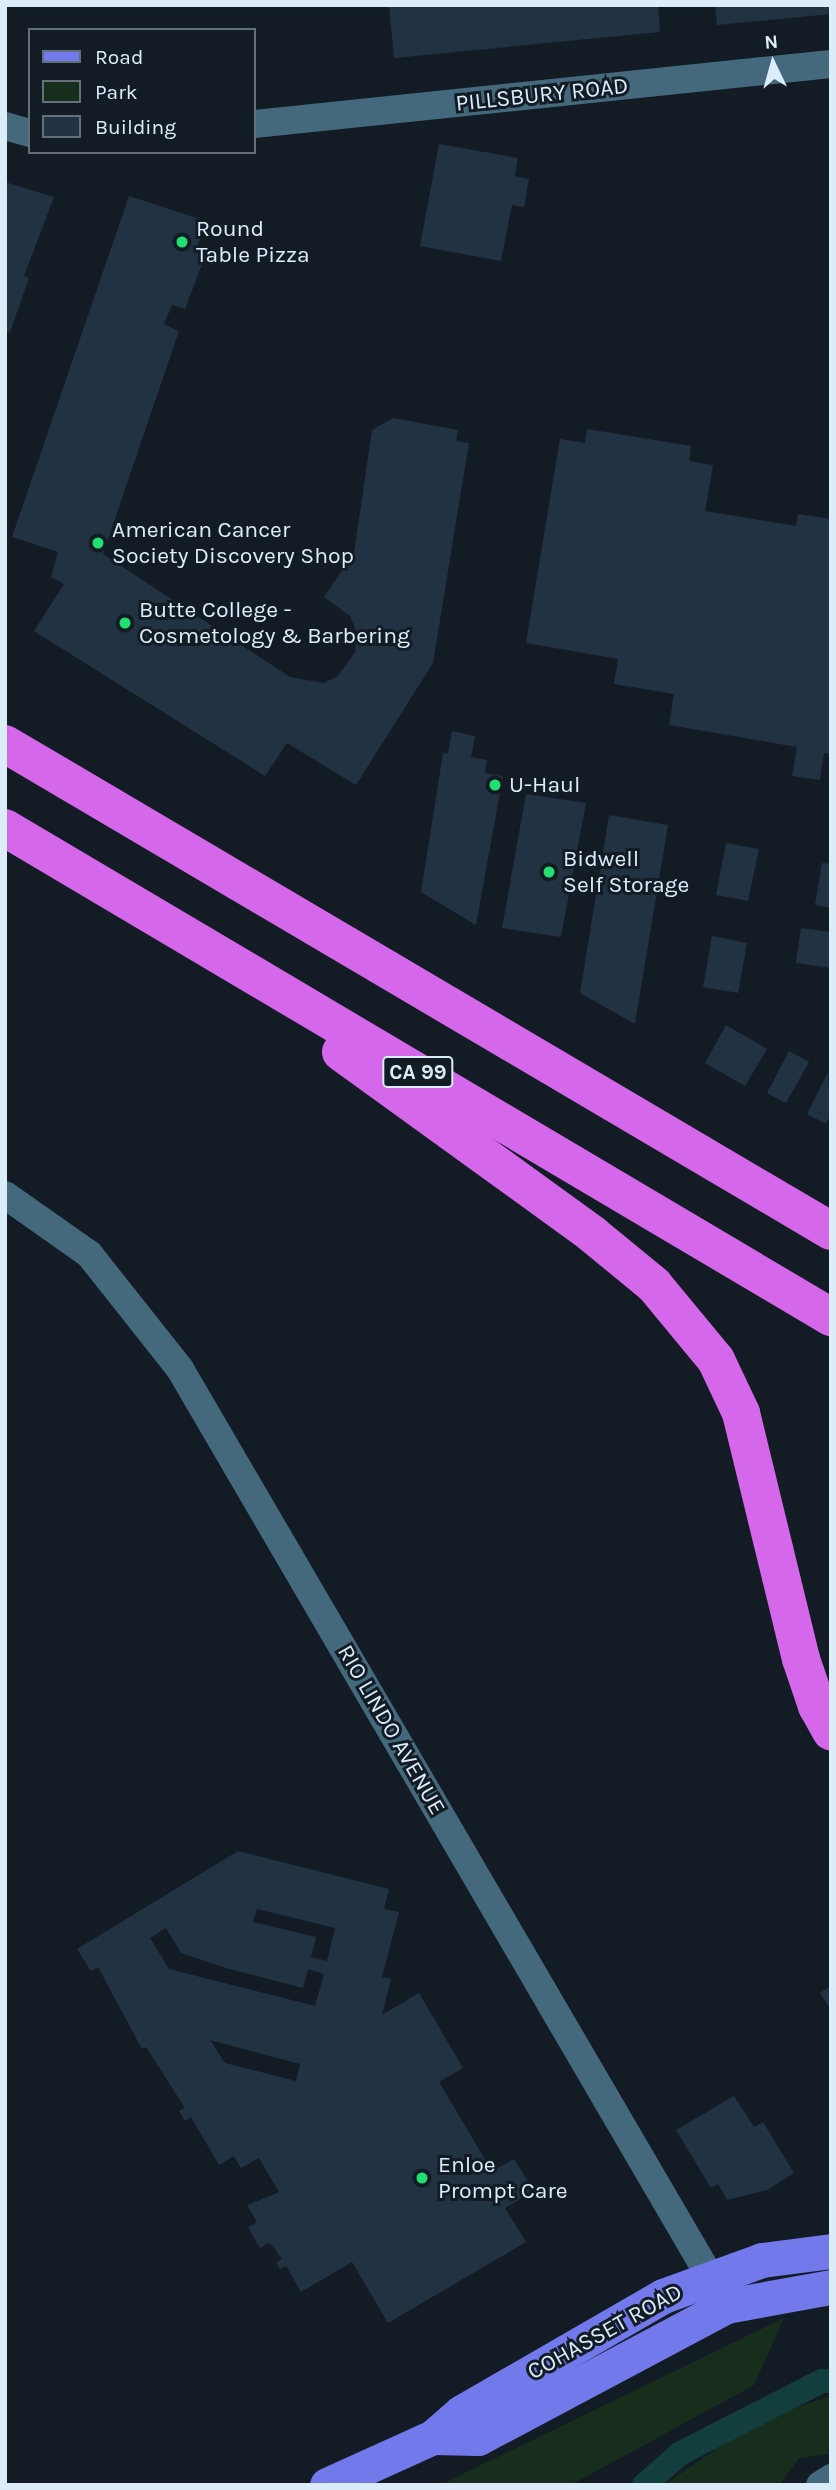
<!DOCTYPE html>
<html>
<head>
<meta charset="utf-8">
<style>
	body { margin:0 }
	#map { position:relative; width:836px; height:2490px; overflow:hidden; background:#131c25; font-family:Karla,sans-serif }
	div>[style] { position:absolute }
	.green>* { inset:0; background:#172e1d }
	.canal>* { height:24px; margin:-12px; padding:0 12px; transform-origin:12px; border-radius:12px; background:#123f3d }
	.building>* { inset:0; background:#213243 }
	.minor>* { height:28px; margin:-14px; padding:0 14px; transform-origin:14px; border-radius:14px; background:#44697d }
	.major>* { height:35px; margin:-17.5px; padding:0 17.5px; transform-origin:17.5px; border-radius:17.5px; background:#7279eb }
	.highway>* { height:38px; margin:-19px; padding:0 19px; transform-origin:19px; border-radius:19px; background:#d467ea }
	.dots>* { width:19px; height:19px; translate:-50% -50%; box-sizing:border-box; border:4px solid #131c25; border-radius:50% }
	span { translate:-50% -50%; white-space:nowrap; text-align:center; line-height:1.15; -webkit-text-stroke:6px #131c25; paint-order:stroke }
	.shield-label span { padding:2px 5px; background:#131c25; border:2px solid; border-radius:5px; -webkit-text-stroke-width:0 }
	.shield-label { font-size:21px; color:#dcedfa; font-weight:700 }
	.street-label { font-size:23px; color:#dcedfa }
	.poi-label { font-size:23px; color:#dcedfa }
	.left { translate:0 -50%; text-align:left }
	.frame { position:absolute; inset:0; border:7px solid #dcedfa; pointer-events:none }
	.legend { position:absolute; left:28px; top:28px; width:228px; height:126px; box-sizing:border-box; background:#131c25; border:2px solid #63707a; margin:0; padding:9px 12px; list-style:none; font-size:21px; color:#dcedfa }
	.legend li { display:flex; align-items:center; gap:14px; height:35px }
	.legend b { width:35px; border:2px solid #63707a }
	.north { position:absolute; left:738px; top:28px; width:70px; height:70px; -webkit-text-stroke:5px #131c25; paint-order:stroke; rotate:355deg; font-size:19px; font-weight:700; line-height:28px; text-align:center; color:#dcedfa }
	.north::after { content:''; display:block; margin:auto; width:24px; height:32px; background:#dcedfa; clip-path:polygon(50% 0,100% 100%,50% 72%,0 100%) }
</style>
</head>
<body>
<div id="map">
	<div class="green">
		<div style="clip-path:polygon(784px 2318px,754px 2385px,571px 2485px,440px 2485px)"></div>
		<div style="clip-path:polygon(831px 2396px,831px 2454px,799px 2458px,779px 2485px,664px 2485px,757px 2421px)"></div>
	</div>
	<div class="canal">
		<div style="left:644px;top:2485px;width:49px;rotate:-40.9deg"></div>
		<div style="left:681px;top:2453px;width:158px;rotate:-27.1deg"></div>
		<div style="left:822px;top:2381px;width:9px"></div>
	</div>
	<div class="building">
		<div style="clip-path:polygon(389px 5px,658px 5px,660px 32px,394px 58px)"></div>
		<div style="clip-path:polygon(715px 5px,831px 5px,831px 14px,717px 25px)"></div>
		<div style="clip-path:polygon(439px 144px,518px 158px,515px 176px,529px 179px,524px 207px,512px 205px,501px 261px,420px 246px)"></div>
		<div style="clip-path:polygon(5px 182px,54px 197px,24px 276px,29px 278px,10px 332px,5px 331px)"></div>
		<div style="clip-path:polygon(129px 196px,206px 221px,198px 246px,208px 249px,185px 309px,172px 305px,164px 324px,179px 331px,103px 554px,290px 677px,324px 683px,338px 676px,355px 652px,357px 633px,350px 616px,324px 597px,354px 553px,372px 430px,393px 418px,458px 430px,456px 441px,469px 443px,433px 663px,356px 785px,287px 743px,265px 776px,34px 631px,64px 584px,51px 577px,58px 552px,12px 537px)"></div>
		<div style="clip-path:polygon(587px 429px,691px 446px,689px 461px,713px 465px,705px 511px,796px 526px,798px 514px,831px 519px,831px 754px,824px 753px,820px 780px,792px 776px,797px 747px,669px 725px,674px 694px,614px 684px,618px 659px,526px 643px,560px 439px,585px 443px)"></div>
		<div style="clip-path:polygon(452px 731px,475px 736px,471px 757px,487px 760px,485px 773px,503px 776px,476px 925px,421px 892px,443px 753px,448px 754px)"></div>
		<div style="clip-path:polygon(526px 794px,586px 803px,561px 937px,502px 928px)"></div>
		<div style="clip-path:polygon(609px 815px,668px 825px,635px 1024px,580px 993px)"></div>
		<div style="clip-path:polygon(726px 843px,759px 849px,748px 901px,716px 895px)"></div>
		<div style="clip-path:polygon(822px 863px,831px 864px,831px 908px,815px 905px)"></div>
		<div style="clip-path:polygon(801px 928px,831px 932px,831px 968px,796px 963px)"></div>
		<div style="clip-path:polygon(712px 936px,747px 943px,738px 993px,703px 987px)"></div>
		<div style="clip-path:polygon(726px 1025px,767px 1049px,745px 1086px,705px 1063px)"></div>
		<div style="clip-path:polygon(789px 1051px,809px 1062px,786px 1103px,767px 1093px)"></div>
		<div style="clip-path:polygon(828px 1072px,831px 1114px,826px 1124px,807px 1114px)"></div>
		<div style="clip-path:polygon(evenodd,238px 1851px,389px 1889px,384px 1909px,399px 1912px,382px 1977px,391px 1979px,382px 2015px,419px 1993px,463px 2068px,439px 2082px,492px 2171px,514px 2159px,534px 2191px,505px 2208px,526px 2242px,388px 2323px,352px 2262px,301px 2292px,286px 2266px,280px 2269px,276px 2262px,282px 2259px,275px 2249px,269px 2243px,260px 2248px,248px 2227px,257px 2222px,247px 2205px,279px 2192px,259px 2158px,241px 2168px,234px 2156px,219px 2165px,191px 2117px,185px 2121px,179px 2111px,185px 2108px,146px 2047px,142px 2049px,98px 1967px,91px 1971px,77px 1949px,238px 1851px,257px 1909px,335px 1928px,327px 1961px,311px 1957px,316px 1937px,253px 1922px,257px 1909px,238px 1851px,166px 1928px,181px 1953px,226px 1968px,303px 1988px,308px 1969px,324px 1974px,315px 2006px,169px 1969px,150px 1938px,166px 1928px,238px 1851px,210px 2040px,300px 2064px,296px 2081px,225px 2063px,210px 2040px)"></div>
		<div style="clip-path:polygon(831px 1986px,831px 2010px,820px 1993px)"></div>
		<div style="clip-path:polygon(734px 2096px,754px 2127px,763px 2122px,794px 2173px,767px 2190px,727px 2200px,718px 2184px,711px 2188px,676px 2130px)"></div>
	</div>
	<div class="minor">
		<div style="left:254px;top:124px;width:580px;rotate:-5.94deg"></div>
		<div style="left:5px;top:126px;width:26px;rotate:16deg"></div>
		<div style="left:5px;top:1195px;width:103px;rotate:35.1deg"></div>
		<div style="left:89px;top:1254px;width:147px;rotate:51.6deg"></div>
		<div style="left:180px;top:1369px;width:1071px;rotate:59.72deg"></div>
		<div style="left:820px;top:2485px;width:13px;rotate:-32deg"></div>
	</div>
	<div class="major">
		<div style="left:433px;top:2437px;width:45px;rotate:1.3deg"></div>
		<div style="left:478px;top:2438px;width:281px;rotate:-28deg"></div>
		<div style="left:726px;top:2306px;width:107px;rotate:-10.3deg"></div>
		<div style="left:327px;top:2485px;width:116px;rotate:-24.4deg"></div>
		<div style="left:433px;top:2437px;width:38px;rotate:-41deg"></div>
		<div style="left:462px;top:2412px;width:232px;rotate:-30deg"></div>
		<div style="left:663px;top:2296px;width:105px;rotate:-20deg"></div>
		<div style="left:762px;top:2260px;width:70px;rotate:-7.4deg"></div>
	</div>
	<div class="highway">
		<div style="left:5px;top:744px;width:959px;rotate:30.52deg"></div>
		<div style="left:5px;top:828px;width:960px;rotate:30.63deg"></div>
		<div style="left:341px;top:1052px;width:310px;rotate:35.9deg"></div>
		<div style="left:592px;top:1234px;width:80px;rotate:39.4deg"></div>
		<div style="left:654px;top:1285px;width:97px;rotate:50.4deg"></div>
		<div style="left:716px;top:1360px;width:59px;rotate:64.7deg"></div>
		<div style="left:741px;top:1413px;width:253px;rotate:76.3deg"></div>
		<div style="left:801px;top:1659px;width:50px;rotate:71.2deg"></div>
		<div style="left:817px;top:1706px;width:29px;rotate:61deg"></div>
	</div>
	<div class="dots">
		<div style="left:182px;top:242px;background:#22e070"></div>
		<div style="left:98px;top:543px;background:#22e070"></div>
		<div style="left:125px;top:623px;background:#22e070"></div>
		<div style="left:495px;top:785px;background:#22e070"></div>
		<div style="left:549px;top:872px;background:#22e070"></div>
		<div style="left:422px;top:2178px;background:#22e070"></div>
	</div>
	<div class="shield-label">
		<span style="left:418px;top:1072px">CA 99</span>
	</div>
	<div class="street-label">
		<span style="left:542px;top:95px;rotate:-6deg">PILLSBURY ROAD</span>
		<span style="left:391px;top:1730px;rotate:60deg">RIO LINDO AVENUE</span>
		<span style="left:605px;top:2332px;rotate:-29deg">COHASSET ROAD</span>
	</div>
	<div class="poi-label">
		<span class="left" style="left:196px;top:242px">Round<br>Table Pizza</span>
		<span class="left" style="left:112px;top:543px">American Cancer<br>Society Discovery Shop</span>
		<span class="left" style="left:139px;top:623px">Butte College -<br>Cosmetology &amp; Barbering</span>
		<span class="left" style="left:509px;top:785px">U-Haul</span>
		<span class="left" style="left:563px;top:872px">Bidwell<br>Self Storage</span>
		<span class="left" style="left:438px;top:2178px">Enloe<br>Prompt Care</span>
	</div>
	<div class="frame"></div>
	<ul class="legend">
	<li><b style="height:9px;background:#7279eb"></b>Road</li>
	<li><b style="height:19px;background:#172e1d"></b>Park</li>
	<li><b style="height:19px;background:#213243"></b>Building</li>
	</ul>
	<div class="north">N</div>
</div>
</body>
</html>
